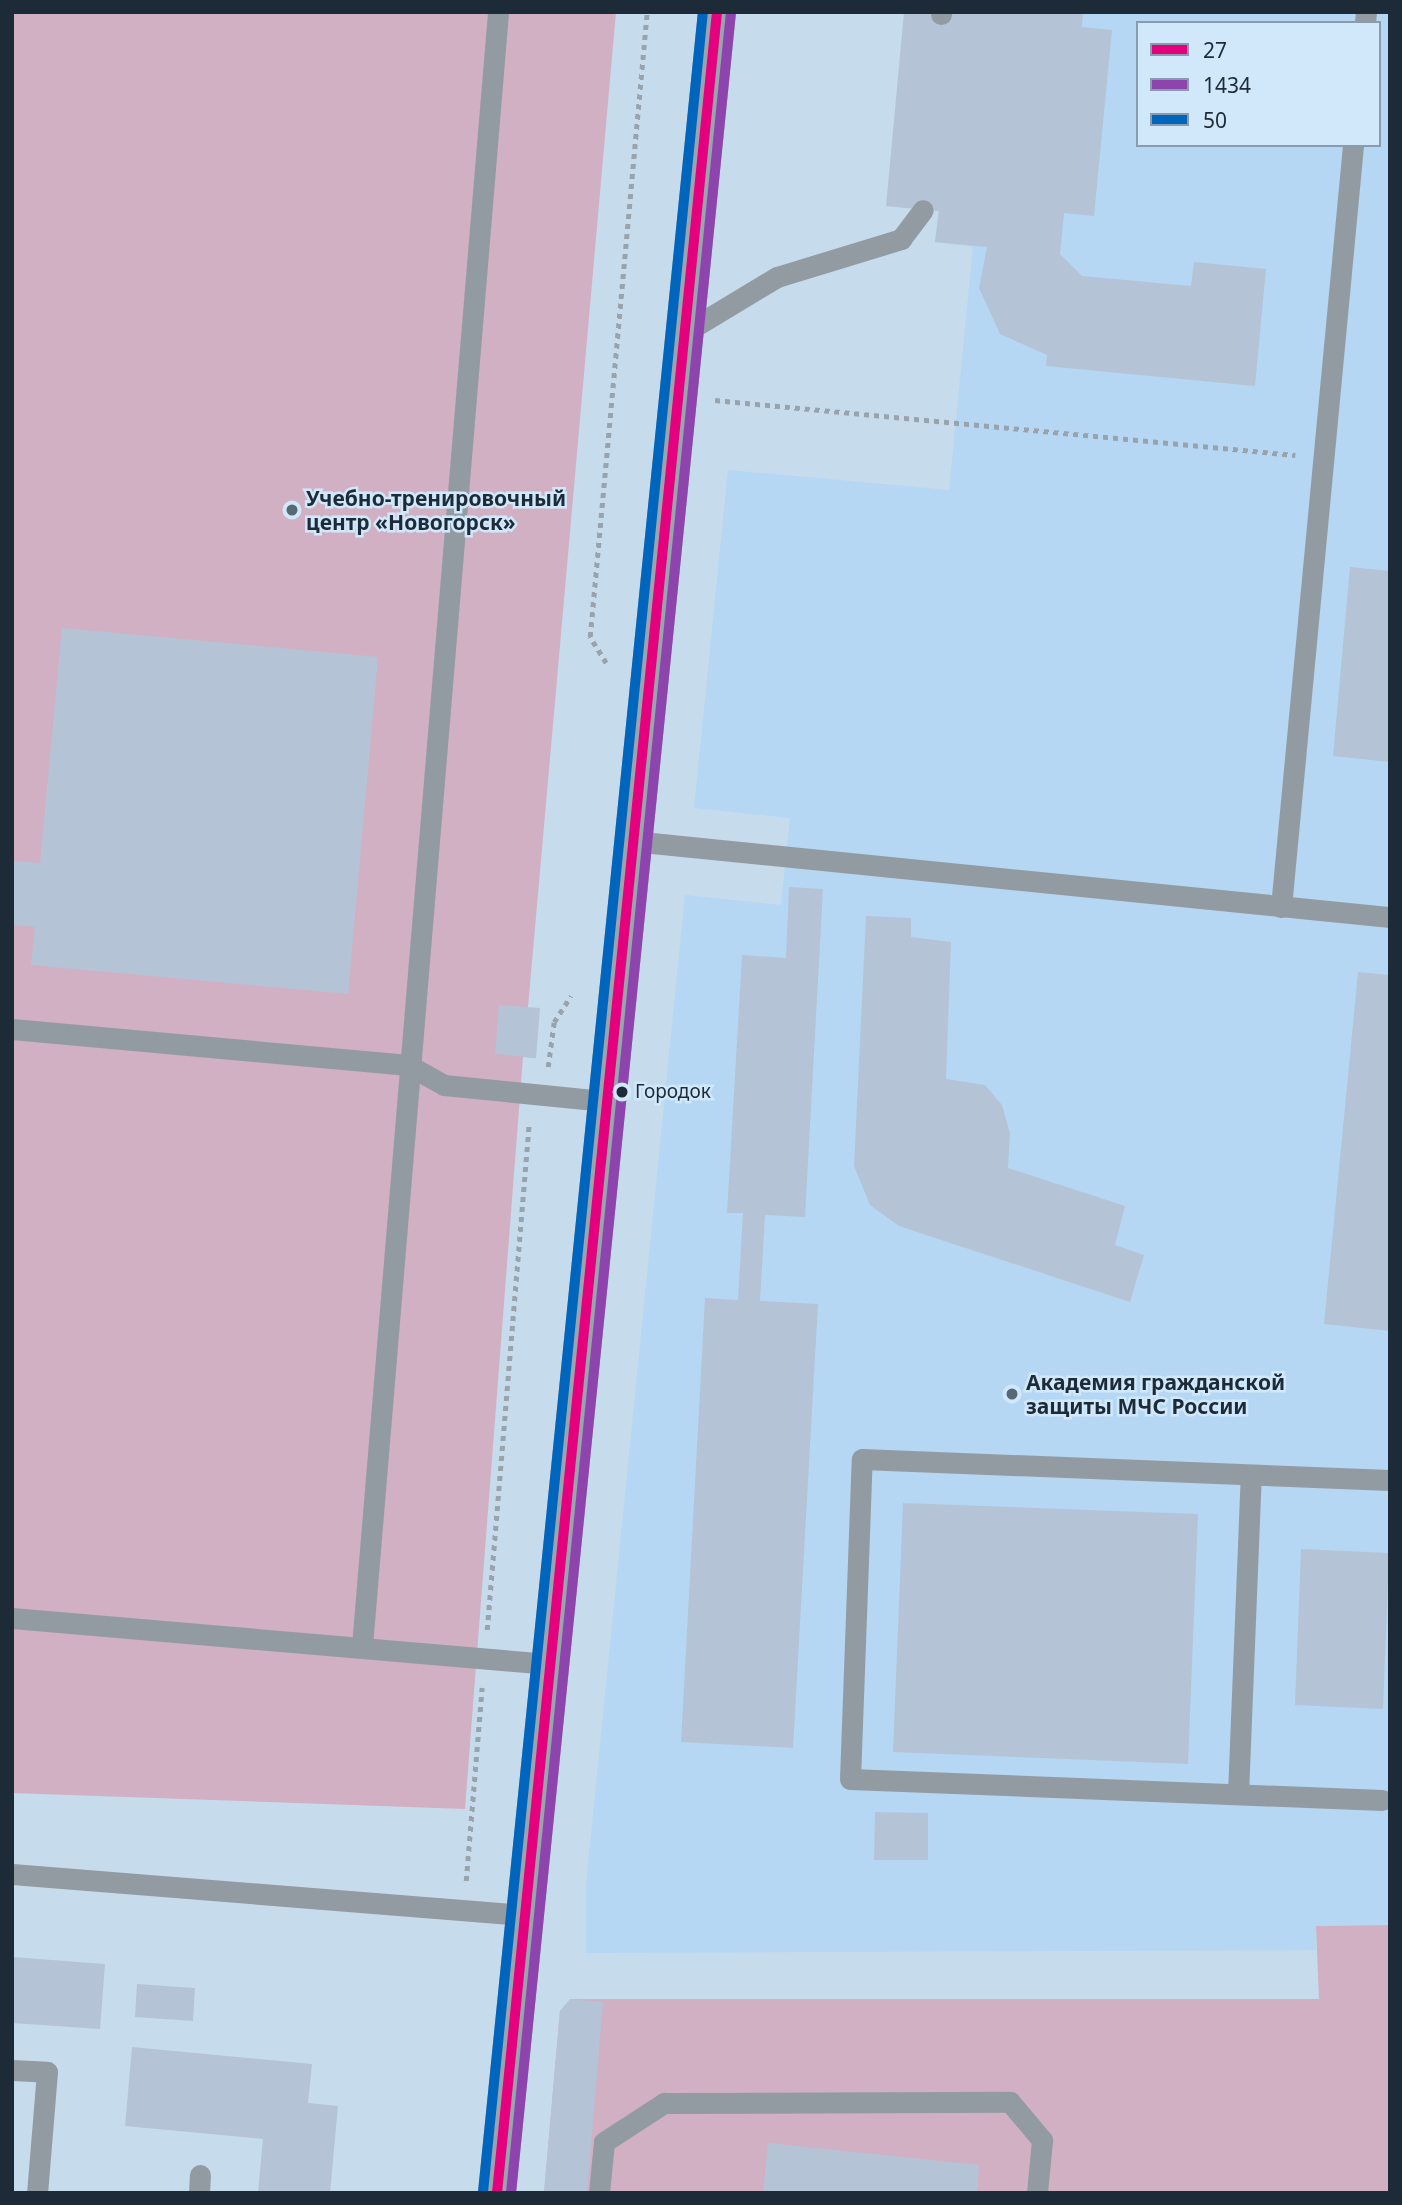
<!DOCTYPE html>
<html>
<head>
<meta charset="utf-8">
<style>
	body { margin:0 }
	#map { position:relative; width:1402px; height:2205px; overflow:hidden; background:#c6dbec; font-family:"Noto Sans",sans-serif }
	div>[style] { position:absolute }
	.built>* { inset:0; background:#b5d7f3 }
	.green>* { inset:0; background:#d1b0c3 }
	.building>* { inset:0; background:#b4c4d6 }
	.path>* { height:4.5px; margin-top:-2.25px; transform-origin:0; background:repeating-linear-gradient(90deg,#98a3ab 0 5px,transparent 0 10px) }
	.lane>* { height:21px; margin:-10.5px; padding:0 10.5px; transform-origin:10.5px; border-radius:10.5px; background:#939ba2 }
	.secondary>* { height:38px; margin:-19px; padding:0 19px; transform-origin:19px; border-radius:19px; background:#98a4ae }
	.bus-1>* { height:10px; margin:-5px; padding:0 5px; transform-origin:5px; border-radius:5px; background:#e5007d }
	.bus-2>* { height:10px; margin:-5px; padding:0 5px; transform-origin:5px; border-radius:5px; background:#8e44ad }
	.bus-3>* { height:10px; margin:-5px; padding:0 5px; transform-origin:5px; border-radius:5px; background:#0065bd }
	.dots>* { width:19px; height:19px; translate:-50% -50%; box-sizing:border-box; border:4px solid #d1e8fb; border-radius:50% }
	span { translate:-50% -50%; white-space:nowrap; text-align:center; line-height:1.15; -webkit-text-stroke:5px #d1e8fb; paint-order:stroke }
	.bus-label { font-size:19px; color:#1c2b37 }
	.left { translate:0 -50%; text-align:left }
	.poi-label { font-size:21px; color:#1c2b37; font-weight:700 }
	.frame { position:absolute; inset:0; border:14px solid #1c2b37; pointer-events:none }
	.legend { position:absolute; left:1136px; top:21px; width:245px; height:126px; box-sizing:border-box; background:#d1e8fb; border:2px solid #899cad; margin:0; padding:9px 12px; list-style:none; font-size:21px; color:#1c2b37 }
	.legend li { display:flex; align-items:center; gap:14px; height:35px }
	.legend b { width:35px; border:2px solid #899cad }
</style>
</head>
<body>
<div id="map">
	<div class="built">
		<div style="clip-path:polygon(evenodd,957px 12px,1390px 12px,1390px 1925px,1316px 1926px,1316px 1950px,586px 1953px,586px 1885px,685px 895px,781px 905px,790px 818px,694px 808px,728px 470px,949px 490px,973px 247px,935px 242px,938px 211px,886px 206px,957px 12px,1138px 23px,1379px 23px,1379px 145px,1138px 145px,1138px 23px)"></div>
	</div>
	<div class="green">
		<div style="clip-path:polygon(12px 12px,616px 12px,528px 1007px,536px 1058px,523px 1057px,465px 1809px,12px 1793px)"></div>
		<div style="clip-path:polygon(1390px 1925px,1390px 2193px,544px 2193px,560px 2011px,571px 1999px,1319px 1999px,1316px 1926px)"></div>
	</div>
	<div class="building">
		<div style="clip-path:polygon(904px 12px,1083px 12px,1082px 27px,1112px 30px,1094px 216px,1064px 213px,1060px 254px,1082px 276px,1191px 286px,1194px 262px,1266px 269px,1255px 386px,1046px 366px,1047px 355px,1000px 334px,979px 288px,987px 247px,935px 242px,939px 211px,886px 206px)"></div>
		<div style="clip-path:polygon(1350px 567px,1390px 571px,1390px 762px,1333px 756px)"></div>
		<div style="clip-path:polygon(62px 628px,378px 657px,348px 994px,31px 965px,35px 927px,12px 925px,12px 861px,40px 863px)"></div>
		<div style="clip-path:polygon(789px 887px,823px 889px,805px 1217px,765px 1215px,760px 1301px,818px 1304px,793px 1748px,681px 1742px,705px 1298px,738px 1300px,743px 1213px,727px 1213px,742px 955px,786px 958px)"></div>
		<div style="clip-path:polygon(866px 916px,911px 918px,911px 937px,951px 942px,946px 1079px,985px 1085px,1002px 1105px,1010px 1133px,1008px 1168px,1125px 1206px,1115px 1245px,1144px 1255px,1130px 1302px,899px 1226px,870px 1205px,854px 1166px)"></div>
		<div style="clip-path:polygon(1358px 972px,1390px 975px,1390px 1331px,1324px 1324px)"></div>
		<div style="clip-path:polygon(499px 1005px,540px 1008px,536px 1058px,495px 1054px)"></div>
		<div style="clip-path:polygon(903px 1503px,1198px 1514px,1188px 1764px,893px 1752px)"></div>
		<div style="clip-path:polygon(1301px 1549px,1389px 1553px,1383px 1709px,1295px 1705px)"></div>
		<div style="clip-path:polygon(875px 1812px,928px 1813px,928px 1860px,874px 1860px)"></div>
		<div style="clip-path:polygon(12px 1957px,105px 1964px,100px 2029px,12px 2023px)"></div>
		<div style="clip-path:polygon(137px 1984px,195px 1988px,193px 2021px,135px 2017px)"></div>
		<div style="clip-path:polygon(570px 1999px,603px 2002px,587px 2193px,544px 2193px,560px 2011px)"></div>
		<div style="clip-path:polygon(132px 2047px,312px 2064px,308px 2103px,338px 2106px,330px 2193px,258px 2193px,263px 2139px,125px 2126px)"></div>
		<div style="clip-path:polygon(768px 2143px,979px 2165px,977px 2193px,763px 2193px)"></div>
	</div>
	<div class="path">
		<div style="left:715px;top:400px;width:583px;rotate:5.42deg"></div>
		<div style="left:606px;top:663px;width:31px;rotate:-122deg"></div>
		<div style="left:590px;top:637px;width:628px;rotate:-84.79deg"></div>
		<div style="left:548px;top:1067px;width:45px;rotate:-82.4deg"></div>
		<div style="left:554px;top:1022px;width:31px;rotate:-57deg"></div>
		<div style="left:487px;top:1630px;width:509px;rotate:-85.26deg"></div>
		<div style="left:466px;top:1881px;width:194px;rotate:-85.3deg"></div>
	</div>
	<div class="lane">
		<div style="left:941px;top:12px;width:2px;rotate:90deg"></div>
		<div style="left:1365px;top:23px;width:11px;rotate:-85deg"></div>
		<div style="left:684px;top:333px;width:109px;rotate:-31.1deg"></div>
		<div style="left:777px;top:277px;width:130px;rotate:-17deg"></div>
		<div style="left:901px;top:239px;width:36px;rotate:-53deg"></div>
		<div style="left:632px;top:841px;width:762px;rotate:5.73deg"></div>
		<div style="left:1281px;top:907px;width:765px;rotate:-84.6deg"></div>
		<div style="left:12px;top:1029px;width:398px;rotate:5.2deg"></div>
		<div style="left:408px;top:1065px;width:41px;rotate:29.1deg"></div>
		<div style="left:444px;top:1085px;width:162px;rotate:5.7deg"></div>
		<div style="left:12px;top:1618px;width:539px;rotate:4.9deg"></div>
		<div style="left:362px;top:1646px;width:1640px;rotate:-85.24deg"></div>
		<div style="left:1238px;top:1794px;width:319px;rotate:-87.7deg"></div>
		<div style="left:1382px;top:1800px;width:532px;rotate:-177.74deg"></div>
		<div style="left:850px;top:1779px;width:320px;rotate:-87.9deg"></div>
		<div style="left:862px;top:1459px;width:528px;rotate:2.28deg"></div>
		<div style="left:12px;top:1874px;width:514px;rotate:4.58deg"></div>
		<div style="left:12px;top:2070px;width:35px;rotate:3deg"></div>
		<div style="left:47px;top:2072px;width:121px;rotate:94.7deg"></div>
		<div style="left:199px;top:2193px;width:18px;rotate:-87deg"></div>
		<div style="left:599px;top:2193px;width:51px;rotate:-84.4deg"></div>
		<div style="left:604px;top:2142px;width:72px;rotate:-33deg"></div>
		<div style="left:664px;top:2103px;width:346px;rotate:-0.2deg"></div>
		<div style="left:1010px;top:2102px;width:50px;rotate:49.9deg"></div>
		<div style="left:1042px;top:2140px;width:53px;rotate:95.4deg"></div>
	</div>
	<div class="secondary">
		<div style="left:497px;top:2193px;width:2192px;rotate:-84.24deg"></div>
	</div>
	<div class="bus-1">
		<div style="left:497px;top:2193px;width:2192px;rotate:-84.24deg"></div>
	</div>
	<div class="bus-2">
		<div style="left:511px;top:2193px;width:2191px;rotate:-84.24deg"></div>
	</div>
	<div class="bus-3">
		<div style="left:483px;top:2192px;width:2191px;rotate:-84.24deg"></div>
	</div>
	<div class="dots">
		<div style="left:292px;top:510px;background:#586976"></div>
		<div style="left:622px;top:1092px;background:#1c2b37"></div>
		<div style="left:1012px;top:1394px;background:#586976"></div>
	</div>
	<div class="bus-label">
		<span class="left" style="left:635px;top:1092px">Городок</span>
	</div>
	<div class="poi-label">
		<span class="left" style="left:306px;top:510px">Учебно-тренировочный<br>центр «Новогорск»</span>
		<span class="left" style="left:1026px;top:1394px">Академия гражданской<br>защиты МЧС России</span>
	</div>
	<div class="frame"></div>
	<ul class="legend">
	<li><b style="height:9px;background:#e5007d"></b>27</li>
	<li><b style="height:9px;background:#8e44ad"></b>1434</li>
	<li><b style="height:9px;background:#0065bd"></b>50</li>
	</ul>
</div>
</body>
</html>
